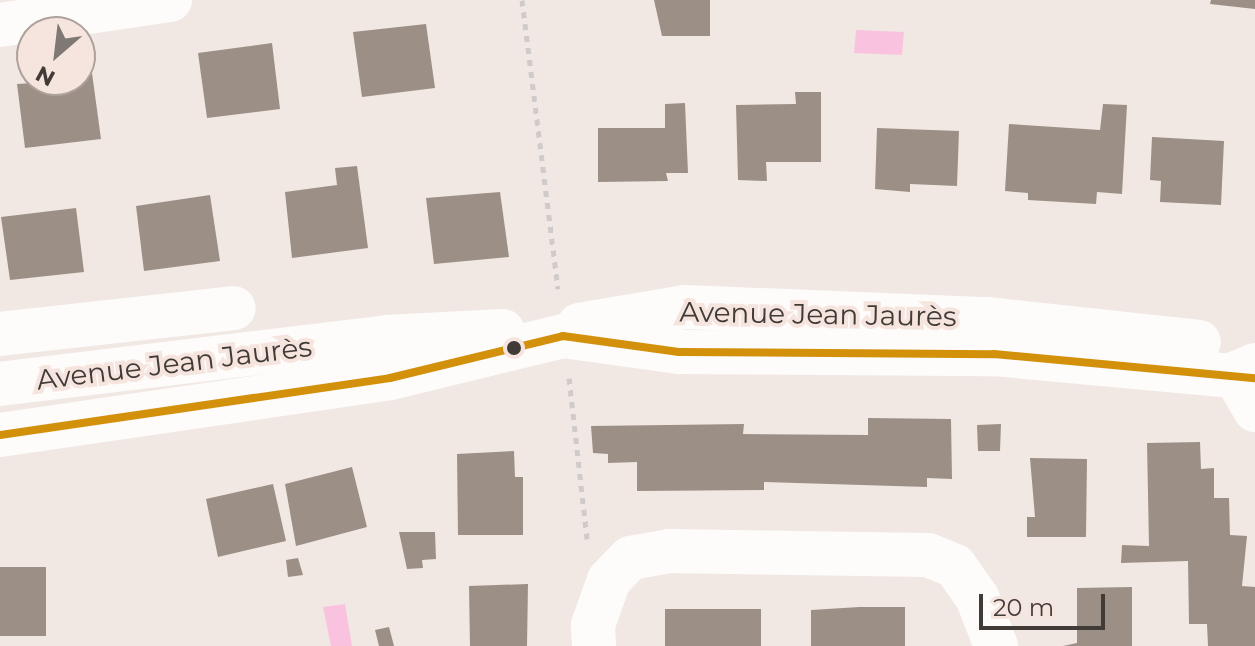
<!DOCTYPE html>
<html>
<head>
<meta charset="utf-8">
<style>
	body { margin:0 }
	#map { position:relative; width:1255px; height:646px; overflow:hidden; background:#f1e8e4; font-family:Montserrat,sans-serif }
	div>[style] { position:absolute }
	.water>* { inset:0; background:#f9c3e0 }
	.building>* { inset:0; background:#9c9086 }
	.path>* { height:5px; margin-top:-2.5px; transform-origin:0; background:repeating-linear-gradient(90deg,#cecbca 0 6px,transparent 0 12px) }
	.street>* { height:44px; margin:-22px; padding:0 22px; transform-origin:22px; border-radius:22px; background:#fdfcfb }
	.secondary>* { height:44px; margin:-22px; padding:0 22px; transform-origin:22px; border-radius:22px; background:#fdfcfb }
	.bus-1>* { height:8px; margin:-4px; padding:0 4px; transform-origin:4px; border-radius:4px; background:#d3910b }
	.dots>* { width:22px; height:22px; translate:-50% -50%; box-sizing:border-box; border:4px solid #f6e5df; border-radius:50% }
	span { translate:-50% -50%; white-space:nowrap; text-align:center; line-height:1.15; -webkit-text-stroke:8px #f6e5df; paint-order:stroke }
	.street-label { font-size:28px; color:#413b38 }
	.north { position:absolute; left:16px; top:16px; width:80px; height:80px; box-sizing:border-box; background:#f6e5df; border:2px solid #aea19c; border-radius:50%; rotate:208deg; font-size:22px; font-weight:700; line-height:32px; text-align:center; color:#413b38 }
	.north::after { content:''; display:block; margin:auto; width:28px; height:36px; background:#7f7874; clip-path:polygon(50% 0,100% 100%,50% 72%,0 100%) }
	.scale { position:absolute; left:979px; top:594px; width:126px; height:36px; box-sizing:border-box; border:4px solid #413b38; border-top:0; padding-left:10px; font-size:24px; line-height:28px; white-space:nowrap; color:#413b38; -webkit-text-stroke:6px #f6e5df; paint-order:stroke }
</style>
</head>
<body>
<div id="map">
	<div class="water">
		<div style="clip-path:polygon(856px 30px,904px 32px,902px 55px,854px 53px)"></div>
		<div style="clip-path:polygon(345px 604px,352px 646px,331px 646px,323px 607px)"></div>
	</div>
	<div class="building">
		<div style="clip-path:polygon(654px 0,710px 0,710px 36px,662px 36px)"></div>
		<div style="clip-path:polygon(1211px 0,1255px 0,1255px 9px,1210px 4px)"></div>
		<div style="clip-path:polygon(426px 24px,435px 88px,362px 97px,353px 32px)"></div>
		<div style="clip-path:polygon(272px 43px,280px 109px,207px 118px,198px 53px)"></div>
		<div style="clip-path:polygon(92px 73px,101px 139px,25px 148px,17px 84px,80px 80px,80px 75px)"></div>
		<div style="clip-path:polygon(795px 92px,821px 92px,821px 162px,766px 162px,767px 181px,738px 180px,736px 105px,796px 104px)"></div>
		<div style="clip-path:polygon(685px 103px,688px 173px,666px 173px,668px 181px,598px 182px,598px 128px,665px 128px,665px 104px)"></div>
		<div style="clip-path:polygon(1103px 104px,1127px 105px,1122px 194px,1097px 192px,1096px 204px,1028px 200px,1028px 193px,1005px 191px,1009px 124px,1100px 130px)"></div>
		<div style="clip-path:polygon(877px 128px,959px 131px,957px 186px,910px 184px,910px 192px,875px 189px)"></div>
		<div style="clip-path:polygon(1152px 137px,1224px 141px,1221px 205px,1160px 202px,1161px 181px,1150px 180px)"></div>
		<div style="clip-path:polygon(357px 166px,368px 248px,292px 258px,285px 192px,337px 185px,335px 168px)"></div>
		<div style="clip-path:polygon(500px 192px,509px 257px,434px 264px,426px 198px)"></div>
		<div style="clip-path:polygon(210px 195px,220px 261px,144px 271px,136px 206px)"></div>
		<div style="clip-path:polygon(76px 208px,84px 272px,10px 280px,1px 217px)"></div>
		<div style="clip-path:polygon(868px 418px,951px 419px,952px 479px,927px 478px,927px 487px,764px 482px,764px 490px,637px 491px,637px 462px,608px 463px,608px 454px,593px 453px,591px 426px,744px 424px,743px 434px,868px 435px)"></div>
		<div style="clip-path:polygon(1001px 424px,1000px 451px,978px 451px,977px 425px)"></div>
		<div style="clip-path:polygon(1200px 442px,1201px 469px,1214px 468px,1214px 498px,1229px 498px,1230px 535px,1247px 536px,1242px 586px,1255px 587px,1255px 646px,1208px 646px,1207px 624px,1189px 624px,1188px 561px,1121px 563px,1122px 545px,1149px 546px,1147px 443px)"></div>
		<div style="clip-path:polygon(514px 451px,515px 477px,523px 477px,523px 535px,458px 535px,457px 454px)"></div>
		<div style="clip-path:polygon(1030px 458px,1087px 459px,1086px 537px,1027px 537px,1027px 517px,1035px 517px)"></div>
		<div style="clip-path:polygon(352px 467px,367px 527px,296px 546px,285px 484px)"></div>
		<div style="clip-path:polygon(273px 484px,286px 541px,218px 557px,206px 499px)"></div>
		<div style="clip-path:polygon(399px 532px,435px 532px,436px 559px,422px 560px,423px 568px,407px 569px)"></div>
		<div style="clip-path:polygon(298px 558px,303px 575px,288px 577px,286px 560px)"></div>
		<div style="clip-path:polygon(0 567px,46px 567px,46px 636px,0 636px)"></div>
		<div style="clip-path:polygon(528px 584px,527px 646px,470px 646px,469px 586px)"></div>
		<div style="clip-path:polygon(1132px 587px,1132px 646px,1063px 646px,1077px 643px,1077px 588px)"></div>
		<div style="clip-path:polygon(859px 607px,905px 607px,905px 646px,811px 646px,811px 610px)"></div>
		<div style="clip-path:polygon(665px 609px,761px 609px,761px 646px,665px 646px)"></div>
		<div style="clip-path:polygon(389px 627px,394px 646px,379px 646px,375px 630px)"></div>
	</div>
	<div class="path">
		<div style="left:522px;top:0;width:291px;rotate:82.9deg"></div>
		<div style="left:569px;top:378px;width:162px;rotate:83.6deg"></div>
	</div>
	<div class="street">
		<div style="left:0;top:25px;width:172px;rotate:-8.4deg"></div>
		<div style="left:0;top:334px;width:235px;rotate:-6.3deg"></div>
		<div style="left:1255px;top:365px;width:23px;rotate:157deg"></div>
		<div style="left:1234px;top:374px;width:42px;rotate:59.7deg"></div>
		<div style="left:594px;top:646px;width:21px;rotate:-93deg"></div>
		<div style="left:593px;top:625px;width:48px;rotate:-70.4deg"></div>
		<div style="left:609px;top:580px;width:30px;rotate:-46deg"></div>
		<div style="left:630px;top:558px;width:40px;rotate:-10deg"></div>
		<div style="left:669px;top:551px;width:259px;rotate:0.9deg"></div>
		<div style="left:928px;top:555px;width:29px;rotate:22deg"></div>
		<div style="left:955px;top:566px;width:38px;rotate:55deg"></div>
		<div style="left:977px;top:597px;width:53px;rotate:68.8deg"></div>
	</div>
	<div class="secondary">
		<div style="left:579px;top:325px;width:108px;rotate:-9.6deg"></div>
		<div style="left:685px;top:307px;width:303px;rotate:2.3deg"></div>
		<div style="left:988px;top:319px;width:212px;rotate:6.2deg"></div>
		<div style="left:0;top:384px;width:389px;rotate:-6.9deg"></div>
		<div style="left:386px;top:337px;width:117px;rotate:-2.9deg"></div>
		<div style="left:0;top:435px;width:394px;rotate:-8.3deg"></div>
		<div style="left:390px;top:378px;width:178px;rotate:-13.6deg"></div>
		<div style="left:563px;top:336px;width:117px;rotate:7.9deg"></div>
		<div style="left:679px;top:352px;width:315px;rotate:0.4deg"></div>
		<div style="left:994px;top:354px;width:262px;rotate:5.3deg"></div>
	</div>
	<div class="bus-1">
		<div style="left:0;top:435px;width:394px;rotate:-8.3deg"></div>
		<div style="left:390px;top:378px;width:178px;rotate:-13.6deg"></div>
		<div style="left:563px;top:336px;width:117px;rotate:7.9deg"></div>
		<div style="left:679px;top:352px;width:315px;rotate:0.4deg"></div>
		<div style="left:994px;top:354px;width:262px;rotate:5.3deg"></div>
	</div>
	<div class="dots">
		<div style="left:514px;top:348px;background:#413b38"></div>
	</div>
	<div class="street-label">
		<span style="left:818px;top:314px;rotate:1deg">Avenue Jean Jaurès</span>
		<span style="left:174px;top:363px;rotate:-7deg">Avenue Jean Jaurès</span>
	</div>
	<div class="north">N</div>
	<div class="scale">20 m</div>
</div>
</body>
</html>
